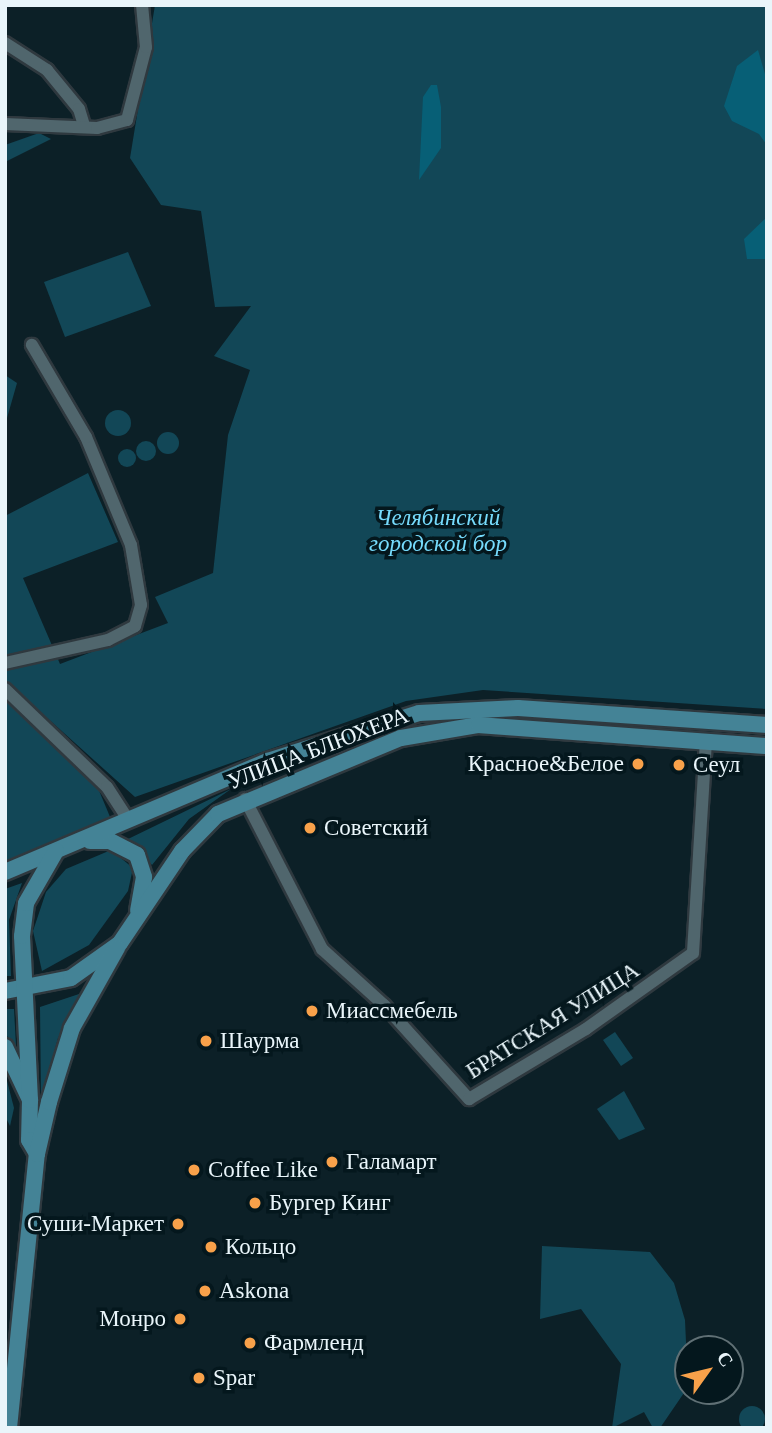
<!DOCTYPE html>
<html>
<head>
<meta charset="utf-8">
<style>
	body { margin:0 }
	#map { position:relative; width:772px; height:1433px; overflow:hidden; background:#0c2027; font-family:"Times New Roman",serif }
	div>[style] { position:absolute }
	.green>* { inset:0; background:#124757 }
	.round { border-radius:50% }
	.water>* { inset:0; background:#075f76 }
	.roads { filter:drop-shadow(2px 0 #2f393f) drop-shadow(-2px 0 #2f393f) drop-shadow(0 2px #2f393f) drop-shadow(0 -2px #2f393f) }
	.minor>* { height:12px; margin:-6px; padding:0 6px; transform-origin:6px; border-radius:6px; background:#50666d }
	.major>* { height:16px; margin:-8px; padding:0 8px; transform-origin:8px; border-radius:8px; background:#448396 }
	.dots>* { width:19px; height:19px; translate:-50% -50%; box-sizing:border-box; border:4px solid #04171d; border-radius:50% }
	span { translate:-50% -50%; white-space:nowrap; text-align:center; line-height:1.15; -webkit-text-stroke:7px #04171d; paint-order:stroke }
	.park-label { font-size:23px; color:#76dbfc; font-style:italic }
	.street-label { font-size:23px; color:#e9f5fa }
	.poi-label { font-size:23px; color:#e9f5fa }
	.right { translate:-100% -50%; text-align:right }
	.left { translate:0 -50%; text-align:left }
	.frame { position:absolute; inset:0; border:7px solid #e9f5fa; pointer-events:none }
	.north { position:absolute; left:674px; top:1335px; width:70px; height:70px; box-sizing:border-box; background:#04171d; border:2px solid #607075; border-radius:50%; rotate:56deg; font-size:19px; font-weight:700; line-height:28px; text-align:center; color:#e9f5fa }
	.north::after { content:''; display:block; margin:auto; width:24px; height:32px; background:#f8a14a; clip-path:polygon(50% 0,100% 100%,50% 72%,0 100%) }
</style>
</head>
<body>
<div id="map">
	<div class="green">
		<div style="clip-path:polygon(155px 5px,767px 5px,767px 709px,483px 690px,406px 701px,135px 797px,5px 680px,5px 516px,88px 473px,118px 542px,23px 578px,60px 664px,168px 623px,155px 597px,213px 573px,228px 435px,250px 370px,214px 356px,251px 306px,215px 307px,201px 211px,161px 205px,130px 158px)"></div>
		<div style="clip-path:polygon(39px 133px,51px 139px,5px 162px,5px 145px)"></div>
		<div style="clip-path:polygon(128px 252px,151px 306px,65px 337px,44px 282px)"></div>
		<div style="clip-path:polygon(5px 375px,17px 383px,5px 425px)"></div>
		<div class="round" style="left:105px;top:410px;width:26px;height:26px"></div>
		<div class="round" style="left:157px;top:432px;width:22px;height:22px"></div>
		<div class="round" style="left:136px;top:441px;width:20px;height:20px"></div>
		<div class="round" style="left:118px;top:449px;width:18px;height:18px"></div>
		<div style="clip-path:polygon(5px 691px,95px 781px,113px 824px,5px 865px)"></div>
		<div style="clip-path:polygon(231px 789px,189px 819px,152px 865px,128px 839px)"></div>
		<div style="clip-path:polygon(111px 850px,133px 868px,128px 891px,89px 945px,42px 971px,33px 931px,46px 892px,66px 869px)"></div>
		<div style="clip-path:polygon(22px 883px,9px 920px,11px 976px,5px 976px,5px 889px)"></div>
		<div style="clip-path:polygon(85px 992px,58px 1038px,41px 1101px,40px 1007px)"></div>
		<div style="clip-path:polygon(5px 1009px,14px 1009px,16px 1046px,5px 1034px)"></div>
		<div style="clip-path:polygon(615px 1032px,633px 1058px,621px 1066px,603px 1040px)"></div>
		<div style="clip-path:polygon(5px 1073px,14px 1108px,10px 1126px,5px 1116px)"></div>
		<div style="clip-path:polygon(624px 1091px,645px 1129px,619px 1140px,597px 1109px)"></div>
		<div style="clip-path:polygon(542px 1246px,650px 1252px,674px 1283px,685px 1320px,688px 1387px,660px 1428px,653px 1428px,644px 1412px,612px 1428px,621px 1364px,581px 1309px,540px 1319px)"></div>
		<div class="round" style="left:739px;top:1406px;width:26px;height:26px"></div>
	</div>
	<div class="water">
		<div style="clip-path:polygon(758px 50px,767px 81px,767px 145px,759px 134px,732px 121px,724px 106px,737px 66px)"></div>
		<div style="clip-path:polygon(431px 85px,437px 85px,441px 107px,441px 148px,419px 180px,423px 97px)"></div>
		<div style="clip-path:polygon(767px 217px,767px 259px,747px 259px,744px 239px)"></div>
	</div>
	<div class="roads">
		<div class="minor">
			<div style="left:5px;top:43px;width:50px;rotate:32.7deg"></div>
			<div style="left:47px;top:70px;width:50px;rotate:50.6deg"></div>
			<div style="left:79px;top:109px;width:17px;rotate:73deg"></div>
			<div style="left:5px;top:124px;width:92px;rotate:2.5deg"></div>
			<div style="left:97px;top:128px;width:31px;rotate:-15deg"></div>
			<div style="left:127px;top:120px;width:75px;rotate:-75.4deg"></div>
			<div style="left:146px;top:47px;width:42px;rotate:-95.4deg"></div>
			<div style="left:5px;top:663px;width:106px;rotate:-12.6deg"></div>
			<div style="left:108px;top:640px;width:30px;rotate:-27deg"></div>
			<div style="left:135px;top:626px;width:22px;rotate:-74deg"></div>
			<div style="left:141px;top:605px;width:61px;rotate:-99.5deg"></div>
			<div style="left:131px;top:545px;width:117px;rotate:-112.6deg"></div>
			<div style="left:86px;top:437px;width:107px;rotate:-120.4deg"></div>
			<div style="left:5px;top:689px;width:141px;rotate:43.9deg"></div>
			<div style="left:107px;top:787px;width:40px;rotate:57.1deg"></div>
			<div style="left:245px;top:799px;width:169px;rotate:62.8deg"></div>
			<div style="left:322px;top:949px;width:84px;rotate:42.1deg"></div>
			<div style="left:384px;top:1005px;width:127px;rotate:47.9deg"></div>
			<div style="left:469px;top:1099px;width:136px;rotate:-30.9deg"></div>
			<div style="left:586px;top:1029px;width:131px;rotate:-35.4deg"></div>
			<div style="left:693px;top:953px;width:211px;rotate:-86.5deg"></div>
		</div>
		<div class="major">
			<div style="left:90px;top:841px;width:20px"></div>
			<div style="left:110px;top:841px;width:30px;rotate:27deg"></div>
			<div style="left:137px;top:855px;width:23px;rotate:72deg"></div>
			<div style="left:144px;top:877px;width:34px;rotate:100deg"></div>
			<div style="left:5px;top:872px;width:285px;rotate:-22.9deg"></div>
			<div style="left:268px;top:761px;width:158px;rotate:-17.6deg"></div>
			<div style="left:419px;top:713px;width:99px;rotate:-2.9deg"></div>
			<div style="left:518px;top:708px;width:250px;rotate:3.9deg"></div>
			<div style="left:5px;top:991px;width:67px;rotate:-11.1deg"></div>
			<div style="left:71px;top:978px;width:60px;rotate:-35.5deg"></div>
			<div style="left:120px;top:943px;width:111px;rotate:-56deg"></div>
			<div style="left:182px;top:851px;width:52px;rotate:-45.8deg"></div>
			<div style="left:218px;top:814px;width:198px;rotate:-22.6deg"></div>
			<div style="left:401px;top:738px;width:79px;rotate:-9.5deg"></div>
			<div style="left:479px;top:725px;width:289px;rotate:4.2deg"></div>
			<div style="left:5px;top:1047px;width:59px;rotate:64.7deg"></div>
			<div style="left:30px;top:1100px;width:40px;rotate:91.4deg"></div>
			<div style="left:29px;top:1140px;width:16px;rotate:60deg"></div>
			<div style="left:30px;top:1100px;width:164px;rotate:-92.8deg"></div>
			<div style="left:22px;top:936px;width:33px;rotate:-83deg"></div>
			<div style="left:26px;top:903px;width:60px;rotate:-60deg"></div>
			<div style="left:9px;top:1428px;width:275px;rotate:-84.2deg"></div>
			<div style="left:37px;top:1154px;width:53px;rotate:-77deg"></div>
			<div style="left:49px;top:1102px;width:77px;rotate:-72.7deg"></div>
			<div style="left:72px;top:1028px;width:92px;rotate:-60.6deg"></div>
		</div>
	</div>
	<div class="dots">
		<div style="left:638px;top:764px;background:#f8a14a"></div>
		<div style="left:679px;top:765px;background:#f8a14a"></div>
		<div style="left:310px;top:828px;background:#f8a14a"></div>
		<div style="left:312px;top:1011px;background:#f8a14a"></div>
		<div style="left:206px;top:1041px;background:#f8a14a"></div>
		<div style="left:332px;top:1162px;background:#f8a14a"></div>
		<div style="left:194px;top:1170px;background:#f8a14a"></div>
		<div style="left:255px;top:1203px;background:#f8a14a"></div>
		<div style="left:178px;top:1224px;background:#f8a14a"></div>
		<div style="left:211px;top:1247px;background:#f8a14a"></div>
		<div style="left:205px;top:1291px;background:#f8a14a"></div>
		<div style="left:180px;top:1319px;background:#f8a14a"></div>
		<div style="left:250px;top:1343px;background:#f8a14a"></div>
		<div style="left:199px;top:1378px;background:#f8a14a"></div>
	</div>
	<div class="park-label">
		<span style="left:438px;top:531px">Челябинский<br>городской бор</span>
	</div>
	<div class="street-label">
		<span style="left:318px;top:749px;rotate:-21deg">УЛИЦА БЛЮХЕРА</span>
		<span style="left:553px;top:1021px;rotate:-32deg">БРАТСКАЯ УЛИЦА</span>
	</div>
	<div class="poi-label">
		<span class="right" style="left:624px;top:764px">Красное&amp;Белое</span>
		<span class="left" style="left:693px;top:765px">Сеул</span>
		<span class="left" style="left:324px;top:828px">Советский</span>
		<span class="left" style="left:326px;top:1011px">Миассмебель</span>
		<span class="left" style="left:220px;top:1041px">Шаурма</span>
		<span class="left" style="left:346px;top:1162px">Галамарт</span>
		<span class="left" style="left:208px;top:1170px">Coffee Like</span>
		<span class="left" style="left:269px;top:1203px">Бургер Кинг</span>
		<span class="right" style="left:164px;top:1224px">Суши-Маркет</span>
		<span class="left" style="left:225px;top:1247px">Кольцо</span>
		<span class="left" style="left:219px;top:1291px">Askona</span>
		<span class="right" style="left:166px;top:1319px">Монро</span>
		<span class="left" style="left:264px;top:1343px">Фармленд</span>
		<span class="left" style="left:213px;top:1378px">Spar</span>
	</div>
	<div class="frame"></div>
	<div class="north">С</div>
</div>
</body>
</html>
